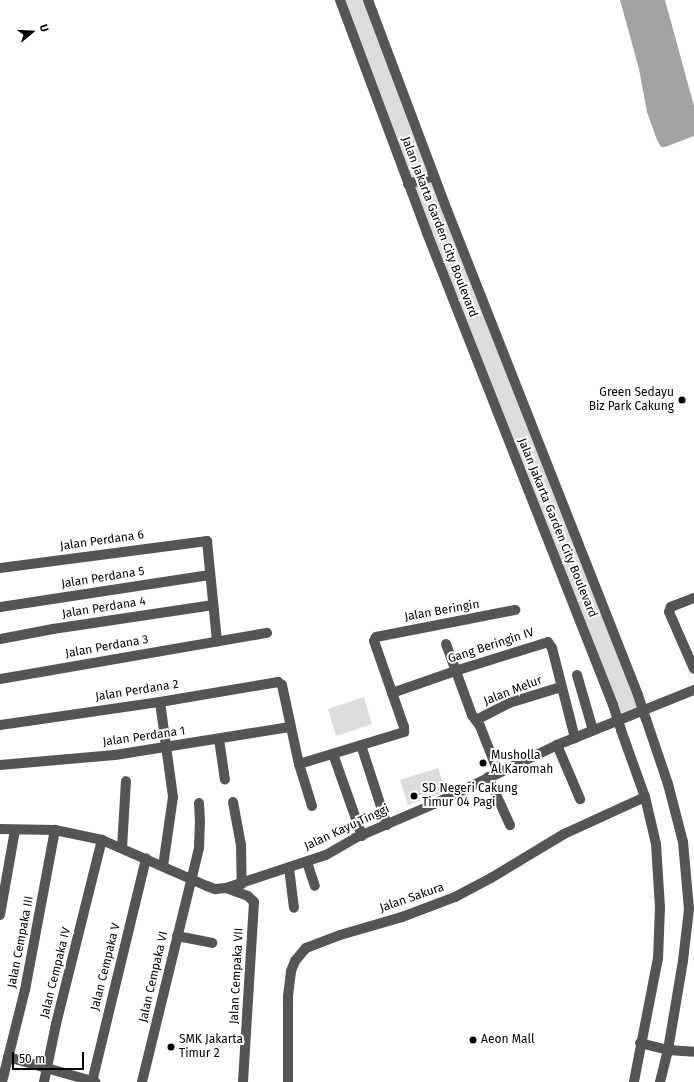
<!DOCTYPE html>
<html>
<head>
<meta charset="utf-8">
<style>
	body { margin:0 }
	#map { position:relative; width:694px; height:1082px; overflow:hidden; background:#fff; font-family:"Fira Sans",sans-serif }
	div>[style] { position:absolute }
	.green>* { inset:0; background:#dcdcdc }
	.water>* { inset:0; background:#a3a3a3 }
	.minor>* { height:10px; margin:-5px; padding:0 5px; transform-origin:5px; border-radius:5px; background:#555 }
	.minor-bridge>* { height:10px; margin:-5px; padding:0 5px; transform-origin:5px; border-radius:5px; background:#555 }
	.dots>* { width:11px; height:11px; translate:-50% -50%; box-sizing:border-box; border:2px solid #fff; border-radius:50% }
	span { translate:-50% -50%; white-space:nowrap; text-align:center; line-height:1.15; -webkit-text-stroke:4px #fff; paint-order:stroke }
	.street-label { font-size:12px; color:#000 }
	.poi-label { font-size:12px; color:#000 }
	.right { translate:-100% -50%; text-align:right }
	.left { translate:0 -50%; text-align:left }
	.north { position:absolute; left:12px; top:12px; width:40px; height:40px; -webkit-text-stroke:3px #fff; paint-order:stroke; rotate:72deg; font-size:11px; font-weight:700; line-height:16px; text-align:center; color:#000 }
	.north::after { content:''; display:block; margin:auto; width:14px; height:18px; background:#000; clip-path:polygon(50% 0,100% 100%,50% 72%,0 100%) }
	.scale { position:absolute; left:12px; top:1052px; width:72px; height:18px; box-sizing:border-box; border:2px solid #000; border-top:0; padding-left:5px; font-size:12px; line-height:14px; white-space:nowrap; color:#000; -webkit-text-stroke:3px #fff; paint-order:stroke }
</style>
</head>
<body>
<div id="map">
	<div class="green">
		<div style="clip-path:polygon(340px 0,368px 0,642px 707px,617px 717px)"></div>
		<div style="clip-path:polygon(364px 697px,372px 724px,336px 736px,328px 709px)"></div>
		<div style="clip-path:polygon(438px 768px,446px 792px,408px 805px,400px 780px)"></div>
	</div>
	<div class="water">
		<div style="clip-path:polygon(620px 0,665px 0,694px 106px,694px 136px,665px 147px,661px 147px,657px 140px,647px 112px,639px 69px)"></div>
	</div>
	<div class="minor">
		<div style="left:340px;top:0;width:249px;rotate:69.5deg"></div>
		<div style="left:427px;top:233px;width:507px;rotate:68.49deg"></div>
		<div style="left:368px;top:0;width:224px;rotate:69.4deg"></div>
		<div style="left:447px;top:210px;width:521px;rotate:68.5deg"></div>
		<div style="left:408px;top:184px;width:27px;rotate:-17deg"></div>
		<div style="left:0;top:568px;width:209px;rotate:-7.4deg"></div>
		<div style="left:207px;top:541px;width:101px;rotate:84.3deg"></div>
		<div style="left:694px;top:598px;width:25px;rotate:159deg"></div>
		<div style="left:671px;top:607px;width:5px;rotate:112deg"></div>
		<div style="left:669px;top:612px;width:62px;rotate:66.3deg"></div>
		<div style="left:0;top:607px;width:212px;rotate:-8.7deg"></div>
		<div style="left:0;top:639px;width:54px;rotate:-10.7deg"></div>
		<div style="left:53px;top:629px;width:162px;rotate:-8.5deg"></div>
		<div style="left:446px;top:644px;width:76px;rotate:69.9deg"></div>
		<div style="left:472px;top:715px;width:14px;rotate:54deg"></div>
		<div style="left:480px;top:726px;width:49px;rotate:68.6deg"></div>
		<div style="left:577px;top:675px;width:57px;rotate:73.8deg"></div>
		<div style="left:0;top:679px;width:271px;rotate:-9.8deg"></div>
		<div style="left:392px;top:693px;width:67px;rotate:-19.2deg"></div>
		<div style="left:455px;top:671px;width:97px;rotate:-17.3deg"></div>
		<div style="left:548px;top:642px;width:7px;rotate:56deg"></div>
		<div style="left:552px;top:648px;width:93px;rotate:75.7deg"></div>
		<div style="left:160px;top:702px;width:96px;rotate:82.2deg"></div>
		<div style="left:173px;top:797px;width:70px;rotate:98.2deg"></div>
		<div style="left:646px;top:719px;width:69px;rotate:71.3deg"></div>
		<div style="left:668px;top:784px;width:60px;rotate:75.5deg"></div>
		<div style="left:683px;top:842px;width:67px;rotate:84.9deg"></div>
		<div style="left:689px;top:909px;width:52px;rotate:96.6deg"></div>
		<div style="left:683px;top:961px;width:90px;rotate:99.6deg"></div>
		<div style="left:668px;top:1050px;width:33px;rotate:104deg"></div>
		<div style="left:476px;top:720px;width:37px;rotate:-27deg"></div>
		<div style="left:509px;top:703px;width:54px;rotate:-17.1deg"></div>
		<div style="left:0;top:725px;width:162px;rotate:-8.2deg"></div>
		<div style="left:160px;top:702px;width:120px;rotate:-9.6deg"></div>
		<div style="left:278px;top:682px;width:5px;rotate:37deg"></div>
		<div style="left:282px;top:685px;width:81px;rotate:77.9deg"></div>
		<div style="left:299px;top:764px;width:110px;rotate:-16.9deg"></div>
		<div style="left:404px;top:732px;width:5px;rotate:-90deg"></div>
		<div style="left:404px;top:727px;width:91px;rotate:-109.2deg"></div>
		<div style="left:374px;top:641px;width:4px;rotate:-63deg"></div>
		<div style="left:376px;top:637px;width:142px;rotate:-11deg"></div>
		<div style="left:621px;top:730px;width:71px;rotate:70.3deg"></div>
		<div style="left:645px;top:797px;width:48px;rotate:76.8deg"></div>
		<div style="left:656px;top:844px;width:63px;rotate:86.4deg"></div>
		<div style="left:660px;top:907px;width:51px;rotate:92.2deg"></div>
		<div style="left:658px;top:958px;width:126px;rotate:101deg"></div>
		<div style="left:219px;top:739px;width:41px;rotate:81.7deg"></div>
		<div style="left:361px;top:745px;width:84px;rotate:72deg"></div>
		<div style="left:557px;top:745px;width:59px;rotate:66.9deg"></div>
		<div style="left:333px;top:754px;width:87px;rotate:70.5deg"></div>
		<div style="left:299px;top:764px;width:44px;rotate:72.8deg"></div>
		<div style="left:0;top:765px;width:115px;rotate:-5deg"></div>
		<div style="left:115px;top:755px;width:177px;rotate:-9.1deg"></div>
		<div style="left:488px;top:777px;width:53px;rotate:65.4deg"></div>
		<div style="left:233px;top:802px;width:44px;rotate:79.5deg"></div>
		<div style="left:241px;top:845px;width:39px;rotate:89deg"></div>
		<div style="left:0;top:829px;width:55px;rotate:1deg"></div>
		<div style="left:55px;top:830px;width:48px;rotate:12deg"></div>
		<div style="left:102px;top:840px;width:115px;rotate:23.7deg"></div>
		<div style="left:207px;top:886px;width:9px;rotate:21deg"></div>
		<div style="left:215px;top:889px;width:11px;rotate:-5deg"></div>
		<div style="left:226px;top:888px;width:105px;rotate:-18.3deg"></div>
		<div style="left:326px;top:855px;width:34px;rotate:-30deg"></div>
		<div style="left:355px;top:838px;width:86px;rotate:-23.3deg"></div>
		<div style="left:434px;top:804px;width:136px;rotate:-25.6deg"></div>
		<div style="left:557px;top:745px;width:148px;rotate:-21.9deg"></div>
		<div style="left:122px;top:848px;width:67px;rotate:-86.6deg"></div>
		<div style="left:307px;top:862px;width:25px;rotate:72deg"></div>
		<div style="left:289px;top:868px;width:40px;rotate:82.9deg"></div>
		<div style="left:226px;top:888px;width:23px;rotate:20deg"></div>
		<div style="left:248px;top:896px;width:8px;rotate:45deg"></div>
		<div style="left:254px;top:902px;width:180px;rotate:93.5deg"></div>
		<div style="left:0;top:915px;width:86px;rotate:-80deg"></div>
		<div style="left:177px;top:936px;width:36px;rotate:11deg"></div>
		<div style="left:640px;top:1043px;width:29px;rotate:14deg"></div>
		<div style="left:668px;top:1050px;width:26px;rotate:4deg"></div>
		<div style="left:8px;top:1057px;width:91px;rotate:16deg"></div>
		<div style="left:2px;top:1082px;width:95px;rotate:-76deg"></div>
		<div style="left:25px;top:990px;width:163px;rotate:-79.4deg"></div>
		<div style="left:44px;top:1082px;width:59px;rotate:-78.3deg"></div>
		<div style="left:56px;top:1024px;width:190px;rotate:-76deg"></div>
		<div style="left:92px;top:1082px;width:230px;rotate:-76.4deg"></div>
		<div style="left:142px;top:1082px;width:241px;rotate:-76.3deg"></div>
		<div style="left:199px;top:848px;width:26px;rotate:-88deg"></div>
		<div style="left:200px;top:822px;width:19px;rotate:-93deg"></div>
		<div style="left:288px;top:1082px;width:86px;rotate:-90deg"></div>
		<div style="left:288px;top:996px;width:25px;rotate:-83deg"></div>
		<div style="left:291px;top:971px;width:11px;rotate:-68deg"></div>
		<div style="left:295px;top:961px;width:17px;rotate:-50deg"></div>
		<div style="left:306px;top:948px;width:36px;rotate:-21deg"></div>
		<div style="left:340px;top:935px;width:65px;rotate:-16.2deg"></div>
		<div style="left:402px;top:917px;width:57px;rotate:-20.7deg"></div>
		<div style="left:455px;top:897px;width:41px;rotate:-27.8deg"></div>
		<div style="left:491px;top:878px;width:85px;rotate:-31.1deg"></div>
		<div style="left:564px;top:834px;width:89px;rotate:-24.6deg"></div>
	</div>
	<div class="minor-bridge">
		<div style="left:638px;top:695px;width:25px;rotate:72deg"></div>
		<div style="left:613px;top:705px;width:26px;rotate:72deg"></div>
	</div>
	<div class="dots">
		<div style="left:682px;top:400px;background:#000"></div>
		<div style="left:483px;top:763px;background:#000"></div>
		<div style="left:414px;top:796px;background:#000"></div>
		<div style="left:473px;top:1040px;background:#000"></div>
		<div style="left:171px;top:1047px;background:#000"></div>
	</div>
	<div class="street-label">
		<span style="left:439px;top:227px;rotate:69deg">Jalan Jakarta Garden City Boulevard</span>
		<span style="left:557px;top:528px;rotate:68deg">Jalan Jakarta Garden City Boulevard</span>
		<span style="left:102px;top:541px;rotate:-8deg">Jalan Perdana 6</span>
		<span style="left:103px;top:578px;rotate:-9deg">Jalan Perdana 5</span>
		<span style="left:104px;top:608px;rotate:-9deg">Jalan Perdana 4</span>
		<span style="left:442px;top:611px;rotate:-10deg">Jalan Beringin</span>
		<span style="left:491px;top:646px;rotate:-18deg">Gang Beringin IV</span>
		<span style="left:107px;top:647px;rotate:-10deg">Jalan Perdana 3</span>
		<span style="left:137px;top:691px;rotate:-9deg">Jalan Perdana 2</span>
		<span style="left:513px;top:691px;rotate:-21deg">Jalan Melur</span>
		<span style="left:144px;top:737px;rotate:-8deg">Jalan Perdana 1</span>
		<span style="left:347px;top:828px;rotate:-25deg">Jalan Kayu Tinggi</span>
		<span style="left:412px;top:898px;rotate:-19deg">Jalan Sakura</span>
		<span style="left:21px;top:942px;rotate:-79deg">Jalan Cempaka III</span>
		<span style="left:106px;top:967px;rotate:-76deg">Jalan Cempaka V</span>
		<span style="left:56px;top:973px;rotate:-76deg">Jalan Cempaka IV</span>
		<span style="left:237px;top:976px;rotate:-87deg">Jalan Cempaka VII</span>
		<span style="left:154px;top:977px;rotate:-77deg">Jalan Cempaka VI</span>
	</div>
	<div class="poi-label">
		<span class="right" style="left:674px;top:400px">Green Sedayu<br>Biz Park Cakung</span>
		<span class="left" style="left:491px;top:763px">Musholla<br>Al Karomah</span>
		<span class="left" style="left:422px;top:796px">SD Negeri Cakung<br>Timur 04 Pagi</span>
		<span class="left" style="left:179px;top:1047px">SMK Jakarta<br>Timur 2</span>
		<span class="left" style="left:481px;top:1040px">Aeon Mall</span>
	</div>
	<div class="north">U</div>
	<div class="scale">50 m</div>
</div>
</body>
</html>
